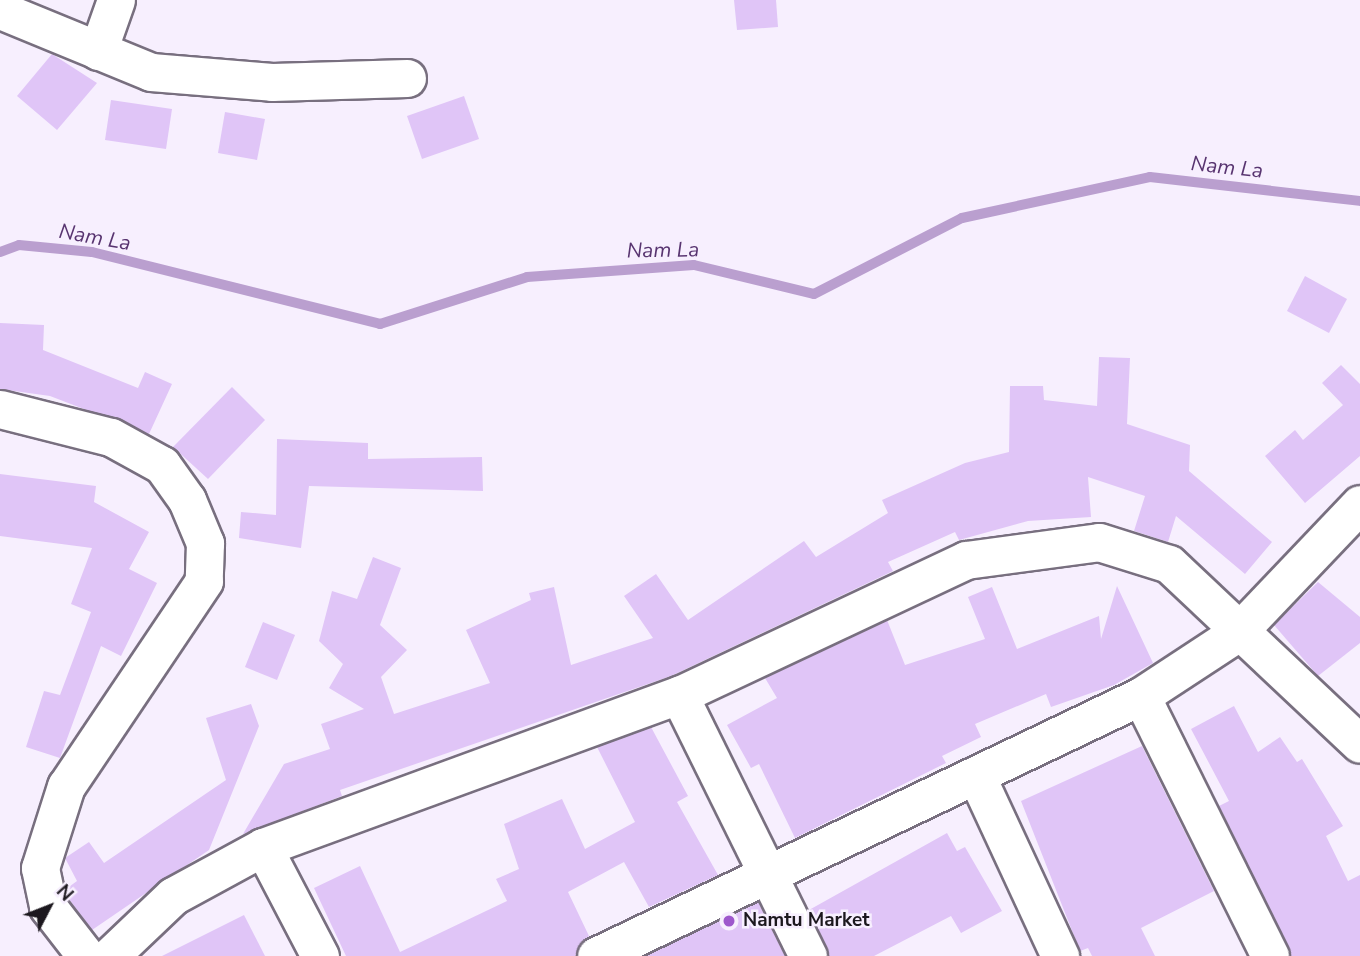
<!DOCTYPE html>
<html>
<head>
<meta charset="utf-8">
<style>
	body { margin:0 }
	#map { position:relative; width:1360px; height:956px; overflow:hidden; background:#f7effe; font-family:"Nunito Sans",sans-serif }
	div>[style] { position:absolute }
	.stream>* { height:10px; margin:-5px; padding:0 5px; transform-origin:5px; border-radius:5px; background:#ba9fcf }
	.building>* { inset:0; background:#e0c5f7 }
	.roads { filter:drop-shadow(2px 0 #786f7f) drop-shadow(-2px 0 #786f7f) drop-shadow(0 2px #786f7f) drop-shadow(0 -2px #786f7f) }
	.minor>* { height:37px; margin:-18.5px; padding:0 18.5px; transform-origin:18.5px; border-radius:18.5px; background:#fff }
	.dots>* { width:19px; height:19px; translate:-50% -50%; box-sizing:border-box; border:4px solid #f7effe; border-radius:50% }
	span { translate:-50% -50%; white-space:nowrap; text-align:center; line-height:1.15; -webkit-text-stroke:5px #f7effe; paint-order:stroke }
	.poi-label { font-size:19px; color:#1c181e; font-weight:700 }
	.left { translate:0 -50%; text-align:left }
	.water-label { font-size:21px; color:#583470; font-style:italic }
	.north { position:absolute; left:14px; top:872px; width:70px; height:70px; -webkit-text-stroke:5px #f7effe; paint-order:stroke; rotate:48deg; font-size:19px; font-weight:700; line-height:28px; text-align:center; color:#1c181e }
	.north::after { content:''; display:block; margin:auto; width:24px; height:32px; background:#1c181e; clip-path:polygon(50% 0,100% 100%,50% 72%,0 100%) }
</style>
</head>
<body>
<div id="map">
	<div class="stream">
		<div style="left:0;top:252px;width:20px;rotate:-20deg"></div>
		<div style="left:19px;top:245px;width:73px;rotate:5.5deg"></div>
		<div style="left:92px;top:252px;width:297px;rotate:14deg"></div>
		<div style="left:380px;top:324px;width:154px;rotate:-17.7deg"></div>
		<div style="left:527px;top:277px;width:167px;rotate:-4.1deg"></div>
		<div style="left:694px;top:265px;width:123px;rotate:13.6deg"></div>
		<div style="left:814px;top:294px;width:166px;rotate:-27.2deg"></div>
		<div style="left:962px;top:218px;width:192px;rotate:-12.3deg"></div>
		<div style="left:1150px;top:177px;width:211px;rotate:6.5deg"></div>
	</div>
	<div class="building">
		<div style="clip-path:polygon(734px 0,776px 0,778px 27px,737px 30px)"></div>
		<div style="clip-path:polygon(52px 54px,97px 83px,57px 130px,17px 96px)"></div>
		<div style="clip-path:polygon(464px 96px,479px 139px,422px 159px,407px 116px)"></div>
		<div style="clip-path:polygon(111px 100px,172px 109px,166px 149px,105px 140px)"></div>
		<div style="clip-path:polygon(225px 112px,265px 119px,257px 160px,218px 153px)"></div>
		<div style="clip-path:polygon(1305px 276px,1347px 299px,1329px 333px,1287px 311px)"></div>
		<div style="clip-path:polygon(0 323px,44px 325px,43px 350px,138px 388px,145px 372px,172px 384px,149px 434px,50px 396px,0 389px)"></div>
		<div style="clip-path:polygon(1099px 357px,1130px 358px,1127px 424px,1190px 445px,1189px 471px,1272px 542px,1245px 574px,1176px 516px,1168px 542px,1134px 531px,1145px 496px,1088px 477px,1091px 517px,1028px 521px,959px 540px,955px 532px,888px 562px,893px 571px,671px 676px,340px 790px,342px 796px,243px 834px,284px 764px,330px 749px,321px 724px,364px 709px,329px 688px,343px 664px,319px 641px,332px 591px,357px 599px,373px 557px,401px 568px,380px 625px,407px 650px,381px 677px,394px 714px,490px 683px,466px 630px,531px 600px,529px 593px,554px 587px,571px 665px,653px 638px,624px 596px,656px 574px,688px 620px,804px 541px,816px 557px,888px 513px,882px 500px,965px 463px,1009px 452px,1010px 386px,1043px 386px,1044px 400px,1097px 406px)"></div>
		<div style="clip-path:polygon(1341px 365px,1360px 384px,1360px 456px,1305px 503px,1265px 456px,1295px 430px,1303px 440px,1343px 405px,1322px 383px)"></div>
		<div style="clip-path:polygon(232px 387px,265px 420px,208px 479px,173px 447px)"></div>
		<div style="clip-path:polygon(277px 439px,368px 443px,368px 459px,482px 457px,483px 491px,309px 486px,301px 548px,239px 538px,241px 512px,276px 515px)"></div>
		<div style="clip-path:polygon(0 474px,96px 486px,94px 502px,149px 532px,129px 569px,157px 583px,121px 656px,101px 646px,60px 758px,26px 747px,44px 691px,60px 695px,91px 612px,71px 604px,92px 548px,0 536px)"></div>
		<div style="clip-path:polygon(1318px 582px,1360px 617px,1360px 643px,1318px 676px,1274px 625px)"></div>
		<div style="clip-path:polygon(1117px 586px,1153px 663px,1114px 685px,1051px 707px,1046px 694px,975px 724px,981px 737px,942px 756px,946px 763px,795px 838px,759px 764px,751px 768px,727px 725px,777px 698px,765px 678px,887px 620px,905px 665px,985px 639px,968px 597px,992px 587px,1017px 649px,1099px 616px,1101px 639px)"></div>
		<div style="clip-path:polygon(263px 622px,295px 635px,277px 680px,245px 667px)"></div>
		<div style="clip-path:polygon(251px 704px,259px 726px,209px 850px,92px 930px,68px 898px,66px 889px,77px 881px,65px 858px,89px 842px,104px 863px,226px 780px,206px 718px)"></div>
		<div style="clip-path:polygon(1234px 706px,1258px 752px,1280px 737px,1297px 762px,1302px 759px,1343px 826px,1326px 836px,1348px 881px,1360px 875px,1360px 956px,1291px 956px,1219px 806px,1229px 801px,1191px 729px)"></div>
		<div style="clip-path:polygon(651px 727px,688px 796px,677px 802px,718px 875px,649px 907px,624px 862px,568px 892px,589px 936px,575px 956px,346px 956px,314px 888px,360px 866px,400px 952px,507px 901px,496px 879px,519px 869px,504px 824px,562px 799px,585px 849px,635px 822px,597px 747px)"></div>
		<div style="clip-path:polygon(1142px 746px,1214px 891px,1141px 928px,1155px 956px,1092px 956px,1088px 948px,1080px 951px,1021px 801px)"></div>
		<div style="clip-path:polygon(947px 833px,957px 851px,965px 847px,1002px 911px,961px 933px,951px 916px,874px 956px,829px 956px,809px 910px)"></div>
		<div style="clip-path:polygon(758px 902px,785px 956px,645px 956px)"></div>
		<div style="clip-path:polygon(244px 915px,265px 956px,162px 956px)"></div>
	</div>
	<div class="roads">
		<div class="minor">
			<div style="left:0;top:10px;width:163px;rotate:22.3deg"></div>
			<div style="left:151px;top:72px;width:121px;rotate:4.7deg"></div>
			<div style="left:272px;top:82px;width:135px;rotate:-1.7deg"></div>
			<div style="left:98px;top:51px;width:54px;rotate:-70.6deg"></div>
			<div style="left:0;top:409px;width:114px;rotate:14.2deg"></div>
			<div style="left:111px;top:437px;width:58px;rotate:28.8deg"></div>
			<div style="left:162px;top:465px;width:43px;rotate:54.5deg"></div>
			<div style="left:187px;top:500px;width:47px;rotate:67.3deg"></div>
			<div style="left:205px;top:543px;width:38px;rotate:92deg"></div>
			<div style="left:204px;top:581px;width:247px;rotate:123.9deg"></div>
			<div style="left:66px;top:786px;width:86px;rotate:107.6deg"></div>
			<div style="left:40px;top:868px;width:40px;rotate:78deg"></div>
			<div style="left:48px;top:907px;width:62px;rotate:52.2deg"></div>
			<div style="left:679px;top:695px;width:291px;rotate:63.7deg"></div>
			<div style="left:1141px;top:696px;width:290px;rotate:63.6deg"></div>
			<div style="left:976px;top:775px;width:200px;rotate:65.1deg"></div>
			<div style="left:263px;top:847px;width:123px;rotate:62.4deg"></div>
			<div style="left:110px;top:956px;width:87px;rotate:-43.6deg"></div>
			<div style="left:173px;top:896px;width:102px;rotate:-28.6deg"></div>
			<div style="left:263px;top:847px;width:443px;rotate:-20.1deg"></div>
			<div style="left:679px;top:695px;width:317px;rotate:-25.2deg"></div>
			<div style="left:966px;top:560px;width:134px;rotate:-7.7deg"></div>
			<div style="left:1099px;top:542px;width:73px;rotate:17.4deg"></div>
			<div style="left:1169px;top:564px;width:262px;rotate:43.3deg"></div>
			<div style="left:596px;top:956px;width:604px;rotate:-25.5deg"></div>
			<div style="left:1141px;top:696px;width:115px;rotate:-33.3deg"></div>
			<div style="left:1237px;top:633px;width:178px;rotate:-46.4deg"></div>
		</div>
	</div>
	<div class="dots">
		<div style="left:729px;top:921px;background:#9e58cc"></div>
	</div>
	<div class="poi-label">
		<span class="left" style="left:743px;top:921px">Namtu Market</span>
	</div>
	<div class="water-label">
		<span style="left:1227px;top:167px;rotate:6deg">Nam La</span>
		<span style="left:95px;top:237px;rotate:10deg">Nam La</span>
		<span style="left:663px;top:250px;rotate:-1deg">Nam La</span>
	</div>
	<div class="north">N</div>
</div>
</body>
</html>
